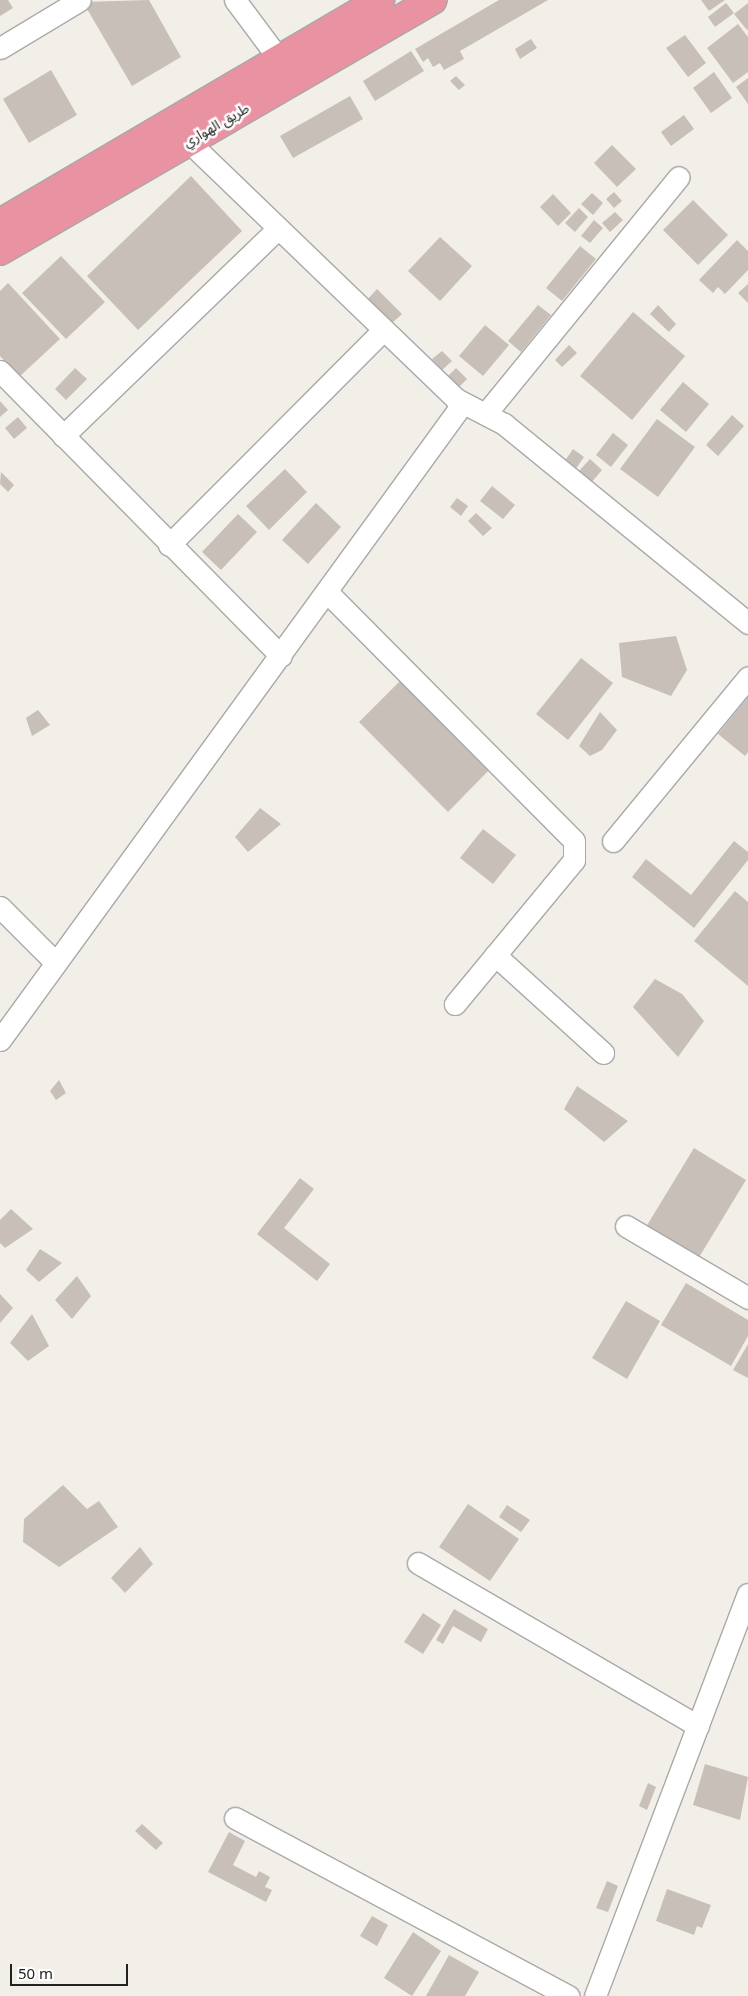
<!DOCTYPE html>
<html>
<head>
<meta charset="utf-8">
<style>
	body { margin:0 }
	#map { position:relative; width:748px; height:1996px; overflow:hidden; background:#f2efe9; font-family:"Noto Sans","Noto Sans Arabic",sans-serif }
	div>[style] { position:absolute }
	.building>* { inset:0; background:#c7bfb8 }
	.roads { filter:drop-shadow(1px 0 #a9a9a9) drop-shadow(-1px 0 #a9a9a9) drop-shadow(0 1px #a9a9a9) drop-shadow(0 -1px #a9a9a9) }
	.minor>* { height:21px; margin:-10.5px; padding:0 10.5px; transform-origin:10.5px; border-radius:10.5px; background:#fff }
	.highway>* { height:28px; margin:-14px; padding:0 14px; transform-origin:14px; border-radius:14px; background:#e892a2 }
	span { translate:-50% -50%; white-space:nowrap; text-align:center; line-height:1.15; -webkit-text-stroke:5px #fff; paint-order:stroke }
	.street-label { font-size:14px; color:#222 }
	.scale { position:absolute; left:10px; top:1964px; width:118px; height:22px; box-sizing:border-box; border:2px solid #222; border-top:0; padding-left:6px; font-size:15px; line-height:18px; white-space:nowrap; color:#222; -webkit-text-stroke:4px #fff; paint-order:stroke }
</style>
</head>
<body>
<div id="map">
	<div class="building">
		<div style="clip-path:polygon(0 0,8px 0,13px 8px,0 16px)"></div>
		<div style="clip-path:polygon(149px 0,181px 57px,132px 86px,83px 2px)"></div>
		<div style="clip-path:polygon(499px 0,548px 0,460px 51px,464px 59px,444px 70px,440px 63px,433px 67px,428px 58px,423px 62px,415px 49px)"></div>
		<div style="clip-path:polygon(701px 0,725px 0,709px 11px)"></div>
		<div style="clip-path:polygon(726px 3px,734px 13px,715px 27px,708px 17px)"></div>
		<div style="clip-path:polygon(748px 3px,748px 29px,747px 30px,734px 14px)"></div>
		<div style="clip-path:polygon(738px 24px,748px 37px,748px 72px,733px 83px,707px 48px)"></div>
		<div style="clip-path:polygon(685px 35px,706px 63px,688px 77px,666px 48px)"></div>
		<div style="clip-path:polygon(531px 39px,537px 48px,520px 59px,515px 49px)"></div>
		<div style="clip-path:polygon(411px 51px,424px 71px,375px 101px,363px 81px)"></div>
		<div style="clip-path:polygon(51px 70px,77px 115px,29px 143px,3px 99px)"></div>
		<div style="clip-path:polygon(714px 72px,732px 98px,711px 113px,693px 88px)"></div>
		<div style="clip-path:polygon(456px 76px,465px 85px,459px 90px,450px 81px)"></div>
		<div style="clip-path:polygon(748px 78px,748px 104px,736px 87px)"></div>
		<div style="clip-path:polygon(350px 96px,363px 119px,293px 158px,280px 136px)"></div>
		<div style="clip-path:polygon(684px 115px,694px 129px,671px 146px,661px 132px)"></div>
		<div style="clip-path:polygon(612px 145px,636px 169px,617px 187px,594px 163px)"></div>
		<div style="clip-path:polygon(191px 176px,242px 231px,138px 330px,87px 276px)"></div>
		<div style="clip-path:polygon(614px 192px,622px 201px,614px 208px,606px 199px)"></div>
		<div style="clip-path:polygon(592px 193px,603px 203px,593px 215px,581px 204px)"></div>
		<div style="clip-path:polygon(553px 194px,571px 213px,558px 226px,540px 207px)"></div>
		<div style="clip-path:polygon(693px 200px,728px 235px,698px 265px,663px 230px)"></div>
		<div style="clip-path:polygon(579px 208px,588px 217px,575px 232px,565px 223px)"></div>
		<div style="clip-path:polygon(615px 212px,623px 220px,610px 232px,602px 223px)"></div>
		<div style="clip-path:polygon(594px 220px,603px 228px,590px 243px,581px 236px)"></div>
		<div style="clip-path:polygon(440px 237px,472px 266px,440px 301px,408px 271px)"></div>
		<div style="clip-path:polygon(737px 240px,748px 251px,748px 270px,725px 294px,718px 287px,713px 293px,699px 280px)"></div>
		<div style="clip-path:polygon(580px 246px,596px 259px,562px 301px,546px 288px)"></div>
		<div style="clip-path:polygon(61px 256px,105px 302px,66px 339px,22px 293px)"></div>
		<div style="clip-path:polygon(8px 283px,60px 339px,19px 377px,0 356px,0 291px)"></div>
		<div style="clip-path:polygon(748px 284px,748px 303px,738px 293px)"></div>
		<div style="clip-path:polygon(377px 289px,402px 314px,391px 324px,367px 300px)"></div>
		<div style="clip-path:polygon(538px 305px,551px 315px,521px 352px,508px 341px)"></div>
		<div style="clip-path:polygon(658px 305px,676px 324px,669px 332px,650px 314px)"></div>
		<div style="clip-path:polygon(633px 312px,685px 356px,632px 420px,580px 376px)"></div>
		<div style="clip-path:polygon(485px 325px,509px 345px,483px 376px,459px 356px)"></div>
		<div style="clip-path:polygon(569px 345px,577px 353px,562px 367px,555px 360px)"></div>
		<div style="clip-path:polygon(442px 351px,452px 361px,442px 370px,432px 359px)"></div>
		<div style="clip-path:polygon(75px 368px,87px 379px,66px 400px,55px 389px)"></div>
		<div style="clip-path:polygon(456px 368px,467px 379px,459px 387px,448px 376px)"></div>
		<div style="clip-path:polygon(683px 382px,709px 404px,686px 432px,660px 410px)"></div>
		<div style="clip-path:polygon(0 401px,8px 410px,0 417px)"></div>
		<div style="clip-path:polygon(732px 415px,744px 426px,718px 456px,706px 445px)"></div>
		<div style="clip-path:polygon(18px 417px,27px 428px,14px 439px,5px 428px)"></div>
		<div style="clip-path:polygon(657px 419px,695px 447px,658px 497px,620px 469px)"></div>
		<div style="clip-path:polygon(613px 433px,628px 445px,611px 467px,596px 455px)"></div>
		<div style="clip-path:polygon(573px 449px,584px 457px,575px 470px,564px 462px)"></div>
		<div style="clip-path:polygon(590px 459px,602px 470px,591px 483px,578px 472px)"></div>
		<div style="clip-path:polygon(285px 469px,307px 492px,269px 530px,246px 506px)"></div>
		<div style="clip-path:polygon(1px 472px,14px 485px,8px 492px,0 484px)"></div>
		<div style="clip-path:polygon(492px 486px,515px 505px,503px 519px,480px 501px)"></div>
		<div style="clip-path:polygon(457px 498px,468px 506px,461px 516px,450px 507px)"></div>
		<div style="clip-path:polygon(316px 503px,341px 527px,308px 564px,282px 540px)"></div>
		<div style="clip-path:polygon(476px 513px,492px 528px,483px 536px,468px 521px)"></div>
		<div style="clip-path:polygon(238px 514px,257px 532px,221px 570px,202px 552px)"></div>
		<div style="clip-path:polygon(676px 636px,687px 670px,671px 696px,622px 677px,619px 643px)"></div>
		<div style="clip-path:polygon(581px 658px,613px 683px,568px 740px,536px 714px)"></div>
		<div style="clip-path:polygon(402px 679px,491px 768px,448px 812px,359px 722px)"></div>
		<div style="clip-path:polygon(748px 697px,748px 752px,745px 756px,718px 734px)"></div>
		<div style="clip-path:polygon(38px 710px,50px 725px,32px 736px,26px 718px)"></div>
		<div style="clip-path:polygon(600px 712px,617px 730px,602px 750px,590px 756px,579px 746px)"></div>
		<div style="clip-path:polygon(260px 808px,281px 824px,248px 852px,235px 837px)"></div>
		<div style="clip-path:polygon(483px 829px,516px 855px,493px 884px,460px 858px)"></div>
		<div style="clip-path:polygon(734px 841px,748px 852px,748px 860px,694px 928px,632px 877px,646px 859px,691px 895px)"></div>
		<div style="clip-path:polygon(735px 891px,748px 902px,748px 986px,694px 941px)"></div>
		<div style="clip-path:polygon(655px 979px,682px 994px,704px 1021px,678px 1057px,633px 1007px)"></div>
		<div style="clip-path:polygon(59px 1080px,66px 1093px,56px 1100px,50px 1091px)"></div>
		<div style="clip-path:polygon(577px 1086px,628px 1121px,604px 1142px,564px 1109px)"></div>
		<div style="clip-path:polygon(694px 1148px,746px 1180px,698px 1259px,646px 1227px)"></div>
		<div style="clip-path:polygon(300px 1178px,314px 1189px,284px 1228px,330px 1264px,317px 1281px,257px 1234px)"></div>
		<div style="clip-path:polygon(11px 1209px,33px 1229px,5px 1248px,0 1243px,0 1220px)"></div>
		<div style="clip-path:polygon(40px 1249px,62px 1263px,39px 1282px,26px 1270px)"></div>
		<div style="clip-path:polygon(77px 1276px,91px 1296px,72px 1319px,55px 1300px)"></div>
		<div style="clip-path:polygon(686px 1283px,748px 1320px,748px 1336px,731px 1366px,661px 1325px)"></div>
		<div style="clip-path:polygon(0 1294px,13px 1308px,0 1323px)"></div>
		<div style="clip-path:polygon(626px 1301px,660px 1321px,627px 1379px,592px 1358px)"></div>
		<div style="clip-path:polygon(32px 1314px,49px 1346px,28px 1361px,10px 1343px)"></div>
		<div style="clip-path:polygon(748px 1344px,748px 1378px,733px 1370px)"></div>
		<div style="clip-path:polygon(63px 1485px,87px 1509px,99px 1501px,118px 1527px,59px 1567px,23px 1542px,24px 1519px)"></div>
		<div style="clip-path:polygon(468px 1504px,519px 1539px,490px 1581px,439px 1547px)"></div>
		<div style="clip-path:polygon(507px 1505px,530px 1520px,521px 1532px,499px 1517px)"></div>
		<div style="clip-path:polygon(140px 1547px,153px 1564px,125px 1593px,111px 1578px)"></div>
		<div style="clip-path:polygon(454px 1609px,488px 1629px,481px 1642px,453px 1626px,443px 1644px,436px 1640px)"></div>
		<div style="clip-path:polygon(423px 1613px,441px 1625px,423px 1654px,404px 1642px)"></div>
		<div style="clip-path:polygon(705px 1764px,748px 1777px,740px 1820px,693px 1805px)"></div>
		<div style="clip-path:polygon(648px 1783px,656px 1787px,647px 1810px,639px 1806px)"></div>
		<div style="clip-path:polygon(142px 1824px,163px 1843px,156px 1850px,135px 1831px)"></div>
		<div style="clip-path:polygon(229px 1832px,245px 1841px,233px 1865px,256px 1877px,259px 1871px,270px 1877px,265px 1887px,272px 1890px,266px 1902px,208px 1872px)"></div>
		<div style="clip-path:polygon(607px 1881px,618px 1886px,608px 1912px,596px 1908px)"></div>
		<div style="clip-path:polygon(667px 1889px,711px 1905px,702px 1928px,697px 1926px,694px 1935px,656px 1921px)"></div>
		<div style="clip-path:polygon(372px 1916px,388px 1925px,377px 1946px,360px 1936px)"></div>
		<div style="clip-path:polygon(413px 1932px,441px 1951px,412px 1996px,384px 1978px)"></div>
		<div style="clip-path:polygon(449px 1955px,479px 1972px,465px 1996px,426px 1996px)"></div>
	</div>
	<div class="roads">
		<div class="minor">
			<div style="left:235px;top:0;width:74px;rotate:53.3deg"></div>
			<div style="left:0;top:48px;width:93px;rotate:-31deg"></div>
			<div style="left:188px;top:141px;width:372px;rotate:43.9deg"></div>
			<div style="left:456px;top:399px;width:54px;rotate:27.5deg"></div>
			<div style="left:504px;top:424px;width:315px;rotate:39.2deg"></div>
			<div style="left:0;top:371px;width:400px;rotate:45.4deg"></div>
			<div style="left:487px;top:412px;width:303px;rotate:-50.8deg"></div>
			<div style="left:63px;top:436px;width:298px;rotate:-44deg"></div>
			<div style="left:169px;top:545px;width:303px;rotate:-45.1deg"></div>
			<div style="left:328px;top:593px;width:349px;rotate:45.2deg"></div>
			<div style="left:574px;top:841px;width:19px;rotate:90deg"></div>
			<div style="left:574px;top:860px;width:187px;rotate:129.6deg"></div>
			<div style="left:613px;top:841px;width:212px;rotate:-50.5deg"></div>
			<div style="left:0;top:907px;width:79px;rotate:45deg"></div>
			<div style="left:495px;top:955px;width:146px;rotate:42.2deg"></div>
			<div style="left:0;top:1040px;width:787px;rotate:-53.99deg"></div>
			<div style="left:626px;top:1226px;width:142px;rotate:30.5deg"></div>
			<div style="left:418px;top:1563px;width:324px;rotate:30.2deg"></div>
			<div style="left:235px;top:1818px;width:378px;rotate:28.1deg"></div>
			<div style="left:595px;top:1996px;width:430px;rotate:-69.2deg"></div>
		</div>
		<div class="highway">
			<div style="left:0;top:223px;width:441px;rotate:-30.4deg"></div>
			<div style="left:0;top:251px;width:500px;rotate:-30.1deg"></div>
		</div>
	</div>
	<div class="street-label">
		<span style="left:216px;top:125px;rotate:-30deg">طريق الهواري</span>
	</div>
	<div class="scale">50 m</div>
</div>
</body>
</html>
